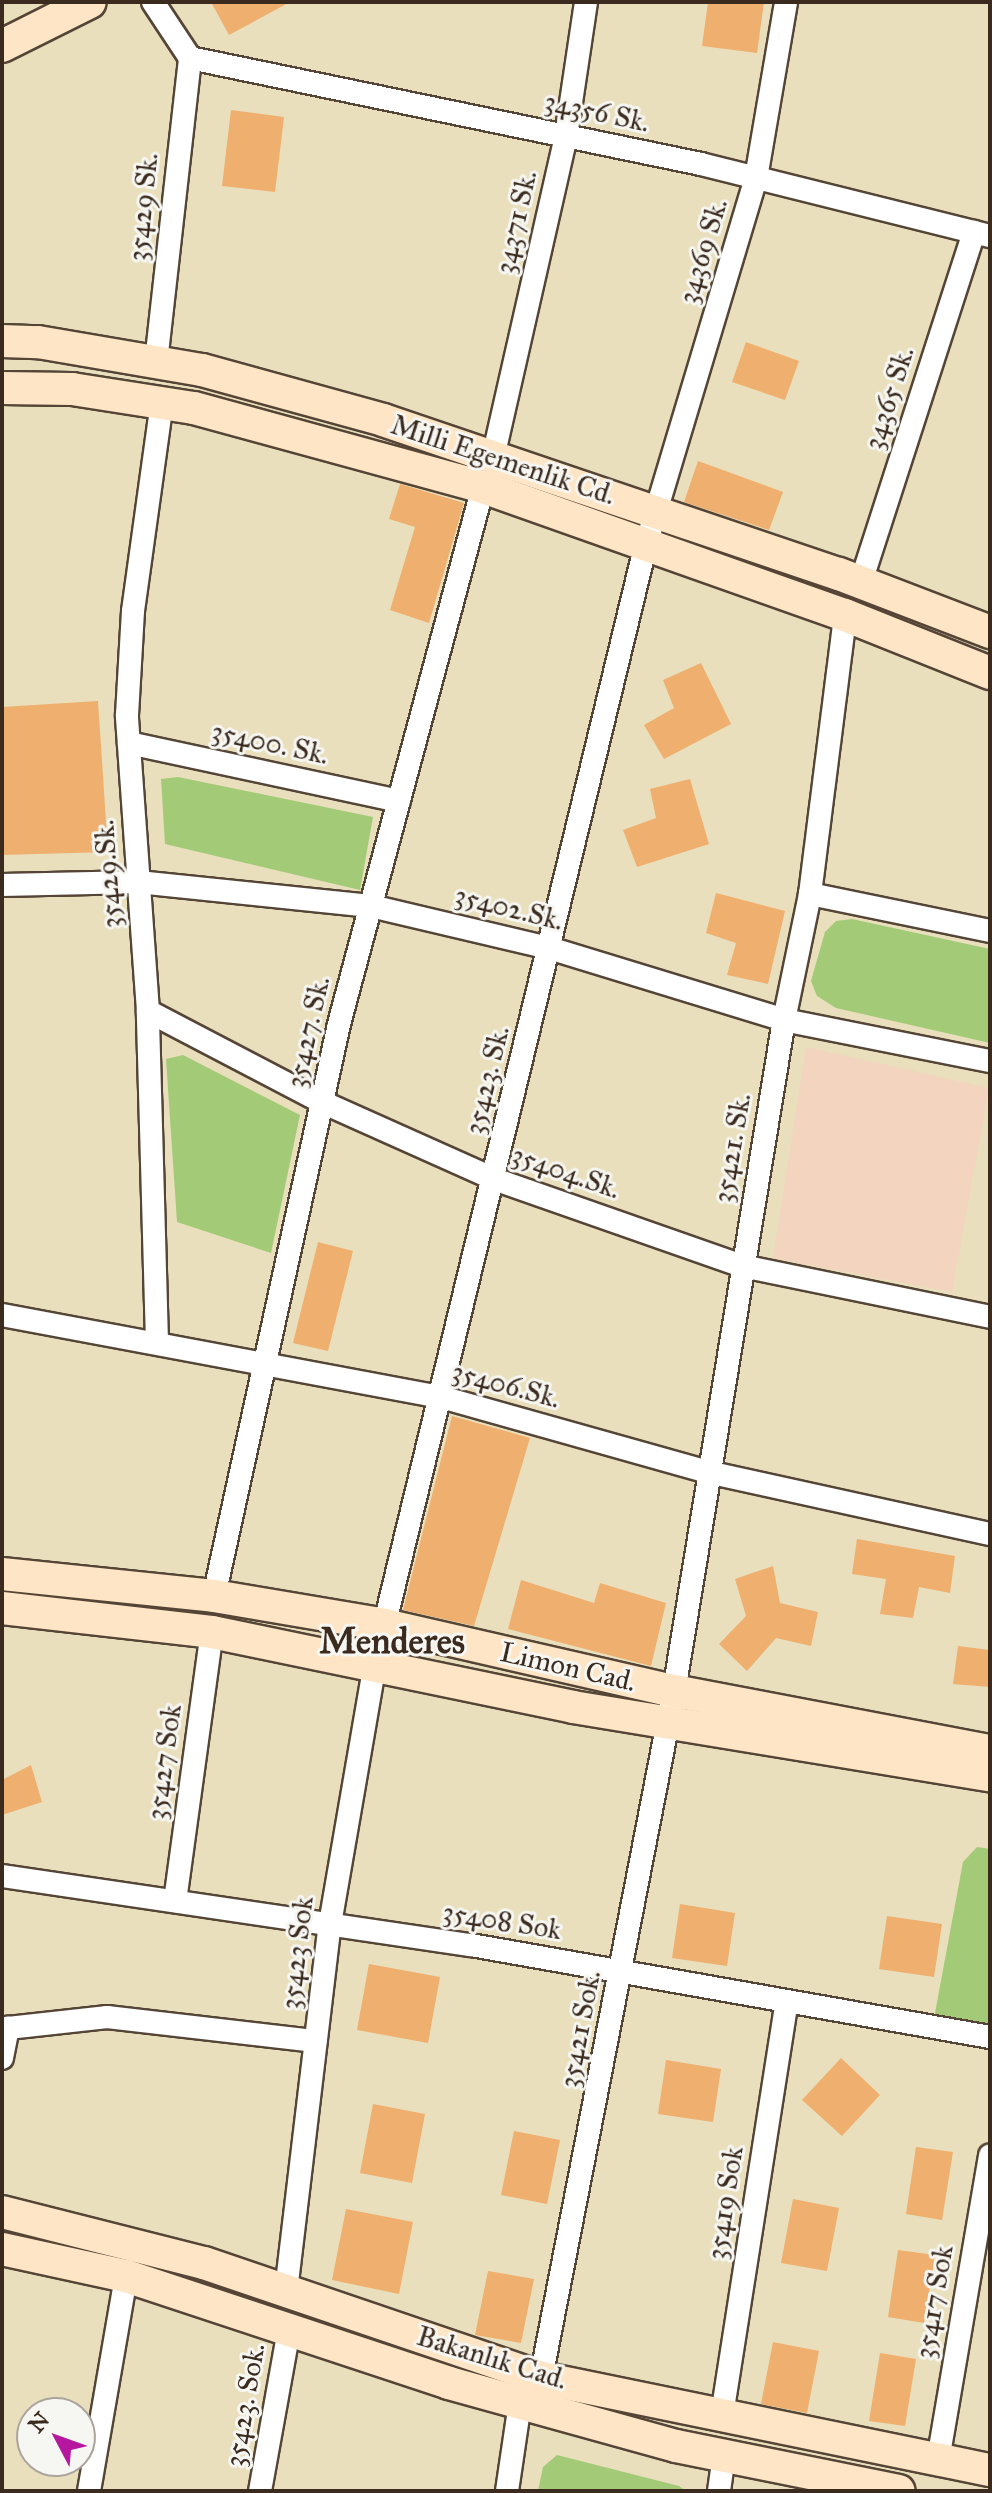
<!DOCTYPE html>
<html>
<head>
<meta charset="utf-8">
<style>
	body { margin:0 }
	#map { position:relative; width:992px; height:2493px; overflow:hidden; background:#e9dfbc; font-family:"IM FELL Great Primer",serif }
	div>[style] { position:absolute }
	.built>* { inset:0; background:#f3d4bf }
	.green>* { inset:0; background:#a3cb77 }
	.building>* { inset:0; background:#eeaf6f }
	.roads { filter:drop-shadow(2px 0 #554536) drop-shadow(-2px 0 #554536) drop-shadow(0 2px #554536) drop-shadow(0 -2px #554536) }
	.street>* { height:22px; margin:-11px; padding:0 11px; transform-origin:11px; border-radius:11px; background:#fff }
	.secondary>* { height:32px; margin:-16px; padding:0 16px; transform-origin:16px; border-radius:16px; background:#fde5c5 }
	span { translate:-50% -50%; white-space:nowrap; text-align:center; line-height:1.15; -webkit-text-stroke:6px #f6f6f2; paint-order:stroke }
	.street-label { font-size:28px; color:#3b2a1e }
	.district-label { font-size:36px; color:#3b2a1e; font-weight:700 }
	.frame { position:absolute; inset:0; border:4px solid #3b2a1e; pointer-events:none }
	.north { position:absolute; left:16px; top:2397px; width:80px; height:80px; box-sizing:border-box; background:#f6f6f2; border:2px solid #aba49d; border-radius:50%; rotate:311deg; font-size:22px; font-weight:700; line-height:32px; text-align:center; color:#3b2a1e }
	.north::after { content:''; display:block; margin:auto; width:28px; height:36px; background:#b5179e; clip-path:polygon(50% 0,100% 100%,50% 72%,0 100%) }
</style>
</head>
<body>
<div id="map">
	<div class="built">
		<div style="clip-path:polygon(806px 1047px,989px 1088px,952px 1292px,773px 1258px)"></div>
	</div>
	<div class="green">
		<div style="clip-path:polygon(178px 777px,373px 817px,360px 890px,165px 844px,161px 779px)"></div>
		<div style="clip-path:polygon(852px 919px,990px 949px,990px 1043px,836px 1008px,817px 996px,811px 981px,825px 932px,836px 921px)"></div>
		<div style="clip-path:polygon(183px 1055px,300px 1115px,271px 1253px,177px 1222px,166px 1059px)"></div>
		<div style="clip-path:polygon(977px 1847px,990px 1849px,990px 2032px,939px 2023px,935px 2013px,963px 1862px)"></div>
		<div style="clip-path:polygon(557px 2455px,679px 2486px,686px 2491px,538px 2491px,543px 2467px)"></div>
	</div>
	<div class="building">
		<div style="clip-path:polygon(211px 2px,290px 2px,229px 35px)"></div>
		<div style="clip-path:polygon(708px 2px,764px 2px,757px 53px,702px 46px)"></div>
		<div style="clip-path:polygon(231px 110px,284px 117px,275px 192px,222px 186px)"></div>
		<div style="clip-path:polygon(746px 342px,799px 361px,785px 400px,732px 382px)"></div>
		<div style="clip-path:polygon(698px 461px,783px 492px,769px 530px,684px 502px)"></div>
		<div style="clip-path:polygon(400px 484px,464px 503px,429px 623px,390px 610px,415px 527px,389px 519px)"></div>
		<div style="clip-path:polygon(701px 663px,731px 724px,664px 759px,644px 725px,674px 708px,663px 680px)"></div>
		<div style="clip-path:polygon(98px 701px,108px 852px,2px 855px,2px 707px)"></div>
		<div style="clip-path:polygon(690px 779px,709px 844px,637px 867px,623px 830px,656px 818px,650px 789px)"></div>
		<div style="clip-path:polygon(716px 893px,785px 911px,768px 984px,727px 975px,736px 943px,706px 933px)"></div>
		<div style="clip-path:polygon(318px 1242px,353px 1251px,328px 1351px,293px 1343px)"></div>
		<div style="clip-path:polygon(452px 1416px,530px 1438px,474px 1626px,403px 1610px)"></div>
		<div style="clip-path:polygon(857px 1539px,955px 1556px,950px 1593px,919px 1587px,913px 1618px,880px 1614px,886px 1579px,852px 1574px)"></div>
		<div style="clip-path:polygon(773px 1566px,780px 1603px,818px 1612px,811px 1646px,776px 1638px,747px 1671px,719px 1644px,746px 1616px,735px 1579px)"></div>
		<div style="clip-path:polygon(521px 1580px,594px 1603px,600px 1583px,666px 1603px,651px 1666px,508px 1629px)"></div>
		<div style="clip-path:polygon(958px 1646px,990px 1650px,990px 1687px,953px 1684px)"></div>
		<div style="clip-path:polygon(31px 1765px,42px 1802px,2px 1815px,2px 1780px)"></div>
		<div style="clip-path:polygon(680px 1904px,735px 1913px,727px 1966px,672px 1958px)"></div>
		<div style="clip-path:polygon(887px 1916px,942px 1924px,934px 1977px,879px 1969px)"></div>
		<div style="clip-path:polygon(369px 1964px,440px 1977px,428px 2043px,357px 2030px)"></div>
		<div style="clip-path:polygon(841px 2058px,880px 2095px,842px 2136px,802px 2100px)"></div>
		<div style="clip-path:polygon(666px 2060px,721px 2069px,713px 2122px,658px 2114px)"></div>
		<div style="clip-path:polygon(373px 2104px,425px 2114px,412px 2183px,360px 2173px)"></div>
		<div style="clip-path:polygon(514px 2131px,560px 2140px,547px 2204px,501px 2195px)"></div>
		<div style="clip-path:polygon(916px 2147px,953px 2152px,942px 2220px,906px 2214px)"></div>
		<div style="clip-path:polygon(793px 2199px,839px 2208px,827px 2271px,781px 2263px)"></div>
		<div style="clip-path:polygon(346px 2209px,413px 2222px,399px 2294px,332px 2280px)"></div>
		<div style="clip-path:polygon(898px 2250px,935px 2255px,924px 2323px,888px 2317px)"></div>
		<div style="clip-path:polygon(488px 2271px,534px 2279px,521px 2343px,475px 2335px)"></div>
		<div style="clip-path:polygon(773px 2342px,819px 2351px,807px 2413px,761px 2404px)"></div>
		<div style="clip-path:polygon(880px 2353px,916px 2359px,905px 2426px,869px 2421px)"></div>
	</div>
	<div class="roads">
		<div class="street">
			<div style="left:153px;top:2px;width:67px;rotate:56.5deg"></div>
			<div style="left:190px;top:58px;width:522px;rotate:11.72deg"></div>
			<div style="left:701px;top:164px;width:298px;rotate:14deg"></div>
			<div style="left:156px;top:362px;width:306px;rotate:-83.6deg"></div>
			<div style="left:494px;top:453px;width:325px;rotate:-77.2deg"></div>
			<div style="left:566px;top:136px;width:135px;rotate:-81.5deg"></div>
			<div style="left:861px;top:582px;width:368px;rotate:-72.1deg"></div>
			<div style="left:129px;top:743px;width:276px;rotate:12.1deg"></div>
			<div style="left:2px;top:885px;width:136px;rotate:-1.3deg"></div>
			<div style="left:138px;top:882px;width:234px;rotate:5.9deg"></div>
			<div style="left:371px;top:906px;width:183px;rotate:13.3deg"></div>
			<div style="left:549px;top:948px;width:246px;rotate:17deg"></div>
			<div style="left:784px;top:1020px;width:210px;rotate:11.3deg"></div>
			<div style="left:810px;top:894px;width:184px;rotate:11.6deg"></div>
			<div style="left:148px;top:1011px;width:196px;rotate:27.6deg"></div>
			<div style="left:322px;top:1102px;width:188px;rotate:24.1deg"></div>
			<div style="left:494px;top:1179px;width:263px;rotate:19.3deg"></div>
			<div style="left:742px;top:1266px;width:253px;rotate:11.6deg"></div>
			<div style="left:2px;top:1315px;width:447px;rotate:10.6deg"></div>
			<div style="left:441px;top:1397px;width:277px;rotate:15.7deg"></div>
			<div style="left:708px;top:1472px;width:289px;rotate:12.4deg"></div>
			<div style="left:157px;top:1342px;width:331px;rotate:-91.6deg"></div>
			<div style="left:148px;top:1011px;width:297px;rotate:-94.1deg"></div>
			<div style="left:127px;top:715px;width:104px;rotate:-86.7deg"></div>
			<div style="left:133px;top:611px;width:210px;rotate:-82.1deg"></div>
			<div style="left:214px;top:1596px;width:585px;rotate:-77.67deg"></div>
			<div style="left:339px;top:1024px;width:556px;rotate:-74.99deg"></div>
			<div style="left:2px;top:1876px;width:474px;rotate:8.4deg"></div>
			<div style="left:471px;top:1945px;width:527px;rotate:10.05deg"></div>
			<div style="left:175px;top:1901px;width:272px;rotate:-82.2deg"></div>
			<div style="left:2px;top:2058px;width:31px;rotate:-79deg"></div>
			<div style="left:8px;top:2028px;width:100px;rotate:-6.3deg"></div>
			<div style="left:107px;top:2017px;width:210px;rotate:6.6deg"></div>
			<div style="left:286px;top:2291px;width:370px;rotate:-83.2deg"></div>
			<div style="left:330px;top:1924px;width:260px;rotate:-80.2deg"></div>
			<div style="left:374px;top:1668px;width:1152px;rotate:-76.4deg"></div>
			<div style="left:645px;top:548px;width:386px;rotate:-73.3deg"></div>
			<div style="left:756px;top:178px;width:179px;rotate:-80.3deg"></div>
			<div style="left:541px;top:2378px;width:700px;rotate:-79.04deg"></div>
			<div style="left:674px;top:1691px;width:680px;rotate:-80.69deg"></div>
			<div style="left:784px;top:1020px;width:129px;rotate:-78.3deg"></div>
			<div style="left:810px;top:894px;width:281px;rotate:-82.8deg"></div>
			<div style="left:722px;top:2415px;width:419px;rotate:-81.1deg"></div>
			<div style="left:938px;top:2460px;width:309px;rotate:-80.3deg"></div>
			<div style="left:89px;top:2491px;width:218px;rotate:-80.2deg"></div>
			<div style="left:260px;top:2491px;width:164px;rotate:-79.8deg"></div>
			<div style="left:507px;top:2491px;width:89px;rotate:-81.6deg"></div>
			<div style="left:719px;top:2491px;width:35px;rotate:-82deg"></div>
		</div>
		<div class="secondary">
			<div style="left:2px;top:46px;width:98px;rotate:-26.6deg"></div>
			<div style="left:2px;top:341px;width:36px;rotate:2deg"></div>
			<div style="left:38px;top:342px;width:166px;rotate:9.7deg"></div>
			<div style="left:202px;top:370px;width:188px;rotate:15.4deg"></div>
			<div style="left:383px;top:420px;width:481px;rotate:18.7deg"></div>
			<div style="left:839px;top:574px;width:162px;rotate:21deg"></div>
			<div style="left:2px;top:388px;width:70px;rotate:0.8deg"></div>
			<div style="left:72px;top:389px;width:123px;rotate:8.9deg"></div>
			<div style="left:194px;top:408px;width:300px;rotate:15.3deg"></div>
			<div style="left:483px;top:487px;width:384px;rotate:19.5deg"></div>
			<div style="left:845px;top:615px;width:156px;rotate:21.8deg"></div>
			<div style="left:2px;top:1574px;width:213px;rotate:5.9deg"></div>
			<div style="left:214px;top:1596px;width:173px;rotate:9.6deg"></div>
			<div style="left:385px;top:1625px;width:296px;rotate:12.9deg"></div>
			<div style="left:674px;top:1691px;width:322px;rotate:10.8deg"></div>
			<div style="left:2px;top:1608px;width:211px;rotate:6.5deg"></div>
			<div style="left:212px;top:1632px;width:369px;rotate:11.7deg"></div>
			<div style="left:573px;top:1707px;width:423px;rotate:9.3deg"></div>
			<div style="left:2px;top:2212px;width:208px;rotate:14.2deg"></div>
			<div style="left:204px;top:2263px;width:356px;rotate:18.8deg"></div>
			<div style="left:541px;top:2378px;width:458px;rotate:11.6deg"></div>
			<div style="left:2px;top:2249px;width:127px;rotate:12.3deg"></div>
			<div style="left:126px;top:2276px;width:340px;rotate:18.3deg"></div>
			<div style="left:449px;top:2383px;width:236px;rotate:15.5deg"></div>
			<div style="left:676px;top:2446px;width:227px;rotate:11.4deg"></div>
		</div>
	</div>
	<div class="street-label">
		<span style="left:597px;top:112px;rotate:12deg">34356 Sk.</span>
		<span style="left:143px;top:207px;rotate:-84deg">35429 Sk.</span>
		<span style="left:516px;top:222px;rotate:-77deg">34371 Sk.</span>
		<span style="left:703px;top:251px;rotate:-73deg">34369 Sk.</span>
		<span style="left:889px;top:398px;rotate:-72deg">34365 Sk.</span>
		<span style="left:503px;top:460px;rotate:18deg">Milli Egemenlik Cd.</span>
		<span style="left:270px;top:743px;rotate:12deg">35400. Sk.</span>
		<span style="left:108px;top:874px;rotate:-94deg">35429.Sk.</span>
		<span style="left:509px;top:908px;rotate:14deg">35402.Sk.</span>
		<span style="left:308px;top:1032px;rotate:-77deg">35427. Sk.</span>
		<span style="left:487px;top:1080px;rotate:-76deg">35423. Sk.</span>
		<span style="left:732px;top:1148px;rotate:-80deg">35421. Sk.</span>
		<span style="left:566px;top:1172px;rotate:19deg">35404.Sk.</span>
		<span style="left:506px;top:1385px;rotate:15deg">35406.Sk.</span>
		<span style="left:568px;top:1667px;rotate:13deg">Limon Cad.</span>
		<span style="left:164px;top:1762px;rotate:-82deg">35427 Sok</span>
		<span style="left:502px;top:1921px;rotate:9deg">35408 Sok</span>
		<span style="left:297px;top:1953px;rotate:-83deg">35423 Sok</span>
		<span style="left:580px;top:2029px;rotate:-79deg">35421 Sok.</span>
		<span style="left:725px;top:2203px;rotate:-81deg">35419 Sok</span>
		<span style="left:934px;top:2302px;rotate:-80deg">35417 Sok</span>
		<span style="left:492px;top:2358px;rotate:17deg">Bakanlık Cad.</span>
		<span style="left:245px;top:2405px;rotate:-80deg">35423. Sok.</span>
	</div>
	<div class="district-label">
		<span style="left:392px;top:1642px">Menderes</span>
	</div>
	<div class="frame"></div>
	<div class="north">N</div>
</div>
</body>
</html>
